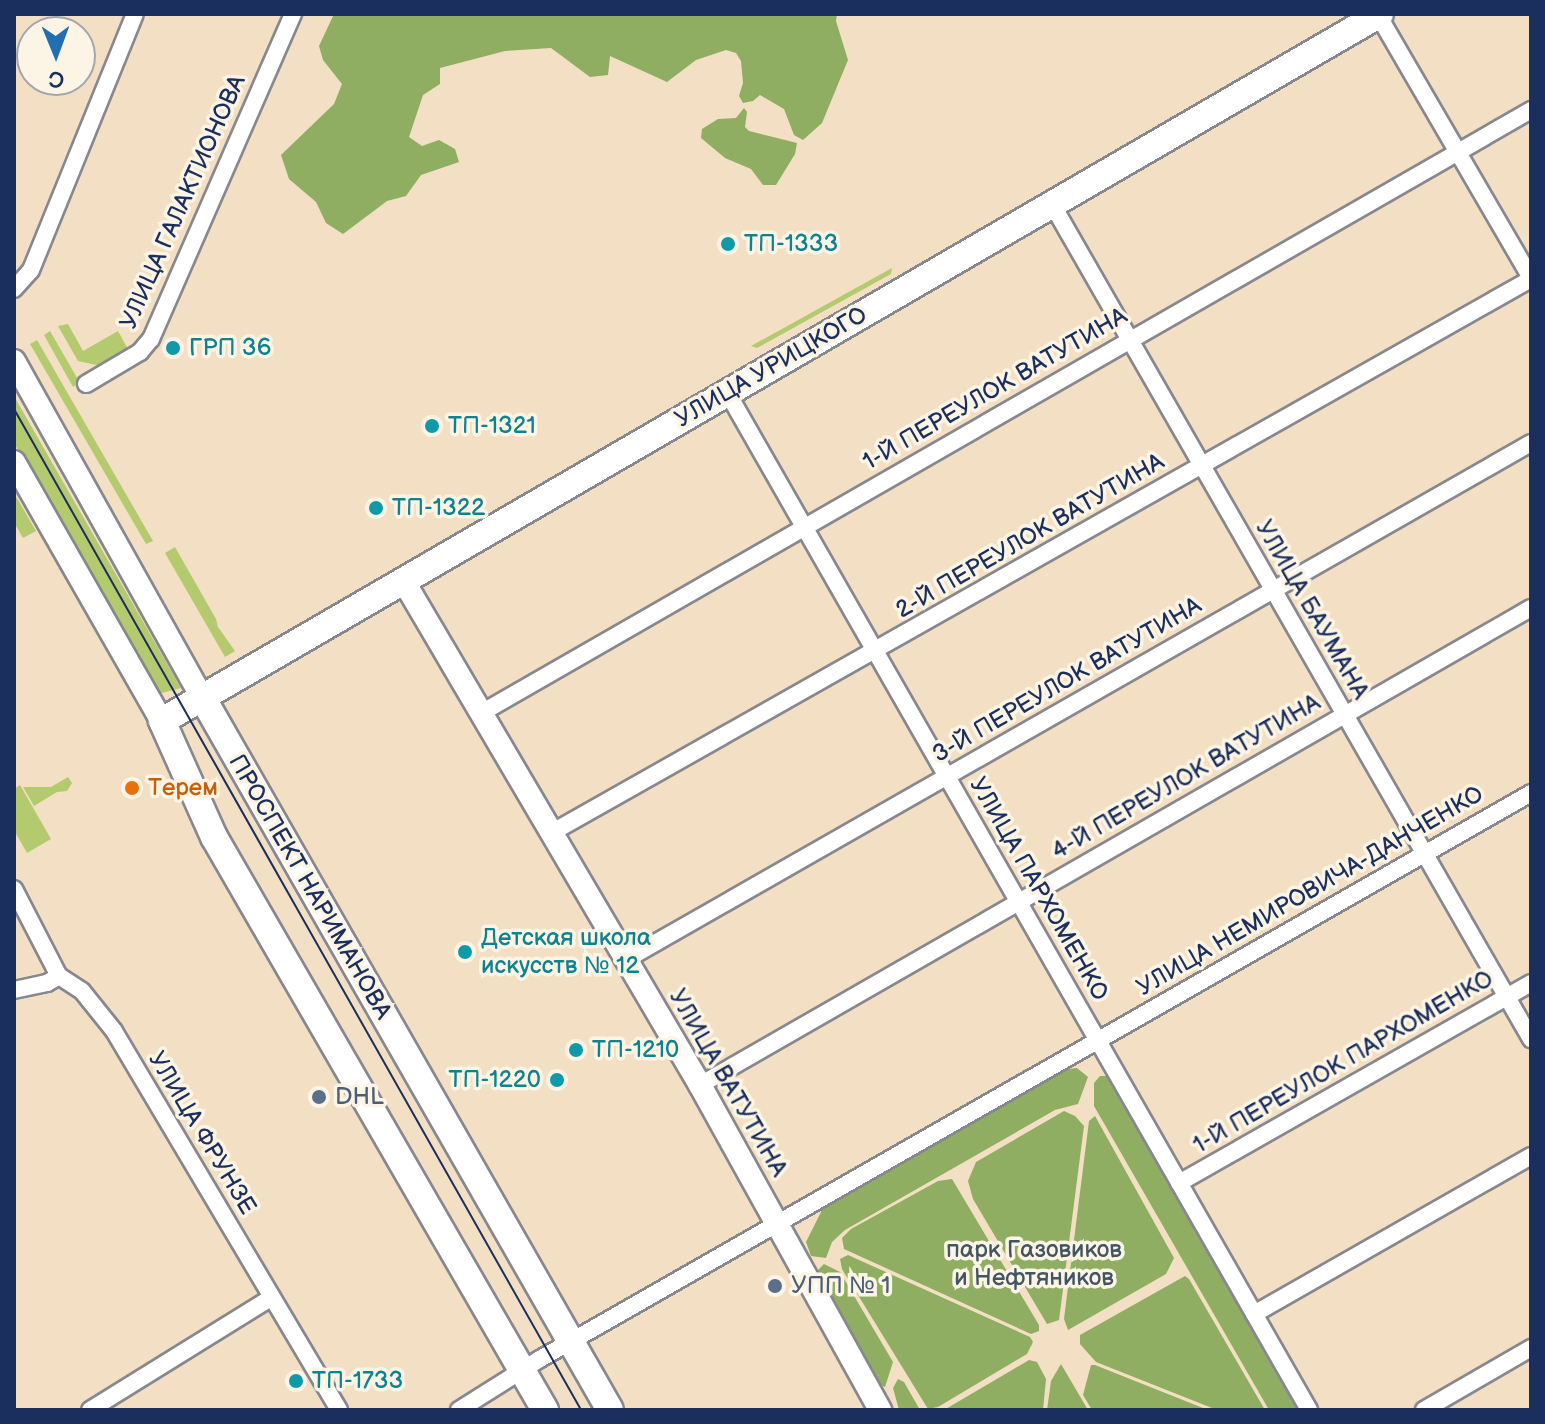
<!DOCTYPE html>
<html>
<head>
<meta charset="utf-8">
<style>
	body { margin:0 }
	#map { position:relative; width:1545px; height:1424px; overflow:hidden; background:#f3dfc3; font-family:"Balsamiq Sans",sans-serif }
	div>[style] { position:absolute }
	.green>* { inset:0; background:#b4ca6e }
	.forest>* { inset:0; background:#8fae61 }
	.roads { filter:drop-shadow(2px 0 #878790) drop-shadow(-2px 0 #878790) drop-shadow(0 2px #878790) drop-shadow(0 -2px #878790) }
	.street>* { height:16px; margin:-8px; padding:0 8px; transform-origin:8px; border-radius:8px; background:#fff }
	.secondary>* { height:22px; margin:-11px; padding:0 11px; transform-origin:11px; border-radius:11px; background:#fff }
	.primary>* { height:26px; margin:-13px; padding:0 13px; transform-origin:13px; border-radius:13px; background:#fff }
	.tram>* { height:2px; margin:-1px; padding:0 1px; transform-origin:1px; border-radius:1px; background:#1b2f5e }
	.dots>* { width:22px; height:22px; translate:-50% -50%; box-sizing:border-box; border:4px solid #fcf5e5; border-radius:50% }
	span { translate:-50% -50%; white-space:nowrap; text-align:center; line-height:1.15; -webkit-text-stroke:7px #fcf5e5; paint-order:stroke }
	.street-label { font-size:24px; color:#1b2f5e }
	.culture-label { font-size:24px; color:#0d838f }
	.left { translate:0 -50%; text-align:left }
	.right { translate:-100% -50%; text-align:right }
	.food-label { font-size:24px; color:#c56008 }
	.service-label { font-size:24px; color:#4e5e75 }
	.park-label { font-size:24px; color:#415662 }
	.frame { position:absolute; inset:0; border:16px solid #1b2f5e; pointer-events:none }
	.north { position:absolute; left:16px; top:16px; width:80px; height:80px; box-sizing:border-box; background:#fcf5e5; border:2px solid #a2a6af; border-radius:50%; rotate:179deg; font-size:22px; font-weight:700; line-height:32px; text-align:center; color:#1b2f5e }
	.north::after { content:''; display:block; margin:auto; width:28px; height:36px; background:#1f6fb2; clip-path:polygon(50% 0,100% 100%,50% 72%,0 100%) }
</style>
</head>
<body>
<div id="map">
	<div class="green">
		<div style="clip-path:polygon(892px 268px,891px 274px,757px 348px,751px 346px)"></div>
		<div style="clip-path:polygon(68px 324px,83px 351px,118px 331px,129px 351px,101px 366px,78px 361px,58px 326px)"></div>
		<div style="clip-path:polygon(50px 331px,80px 383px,73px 387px,44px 335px)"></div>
		<div style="clip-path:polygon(37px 340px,153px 541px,146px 544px,30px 344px)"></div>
		<div style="clip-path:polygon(14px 396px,181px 688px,158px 694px,14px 443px)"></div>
		<div style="clip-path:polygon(14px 493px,36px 531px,23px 538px,14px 522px)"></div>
		<div style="clip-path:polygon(175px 547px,216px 619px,218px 627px,235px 651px,225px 657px,165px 553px)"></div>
		<div style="clip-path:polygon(68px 777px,72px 783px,67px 791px,57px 792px,34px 806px,23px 787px,51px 787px)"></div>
		<div style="clip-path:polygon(20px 785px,51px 839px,27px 853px,14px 830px,14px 789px)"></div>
	</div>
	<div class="forest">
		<div style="clip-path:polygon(334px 14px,837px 14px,836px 21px,848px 60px,822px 123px,803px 140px,794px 135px,784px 109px,760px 95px,753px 101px,743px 103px,739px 96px,743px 83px,741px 61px,736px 53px,726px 50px,696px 60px,667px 82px,610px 56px,608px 75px,590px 77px,551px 48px,505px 51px,440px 68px,440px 84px,423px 95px,409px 137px,422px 146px,439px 140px,455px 149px,459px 162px,421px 175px,406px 196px,387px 201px,343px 234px,326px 223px,316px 202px,289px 179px,281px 155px,334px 104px,342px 84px,323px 60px,319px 46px)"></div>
		<div style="clip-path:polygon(744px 108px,747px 112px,745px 127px,749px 131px,797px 143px,795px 154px,776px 185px,763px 185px,751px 169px,725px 158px,701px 138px,702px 129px,718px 119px,736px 118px)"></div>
		<div style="clip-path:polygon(1077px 1068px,1088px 1077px,1078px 1104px,1055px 1110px,845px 1230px,832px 1242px,826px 1258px,811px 1256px,806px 1242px,822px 1210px,1068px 1069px)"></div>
		<div style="clip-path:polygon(1100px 1076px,1110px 1076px,1308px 1410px,1269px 1410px,1094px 1106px,1094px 1083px)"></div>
		<div style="clip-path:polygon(1064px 1111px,1075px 1116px,1084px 1126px,1059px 1320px,1047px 1324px,973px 1199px,968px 1181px,976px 1162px)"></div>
		<div style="clip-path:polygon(1095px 1116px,1174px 1258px,1166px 1274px,1068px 1330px,1064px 1319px,1089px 1121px)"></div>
		<div style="clip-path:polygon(952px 1179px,1039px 1325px,1039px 1331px,1031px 1334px,844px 1249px,842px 1238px,851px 1229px,938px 1181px)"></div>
		<div style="clip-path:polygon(848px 1255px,1030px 1337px,1033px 1342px,1027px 1354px,938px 1407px,928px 1409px,842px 1269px,840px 1259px)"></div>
		<div style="clip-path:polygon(824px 1264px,840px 1272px,893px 1362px,885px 1387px,878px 1384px,819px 1280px,817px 1271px)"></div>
		<div style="clip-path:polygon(1185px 1276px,1189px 1279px,1265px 1410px,1217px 1410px,1096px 1362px,1080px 1344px,1080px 1335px)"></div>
		<div style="clip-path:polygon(1029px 1360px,1037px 1362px,1046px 1379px,1043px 1410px,944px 1410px)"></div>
		<div style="clip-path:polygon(1061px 1364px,1088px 1410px,1047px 1410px,1051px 1381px)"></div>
		<div style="clip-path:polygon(1091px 1365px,1095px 1365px,1208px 1410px,1092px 1410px,1083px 1395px)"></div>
		<div style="clip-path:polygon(898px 1379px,904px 1382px,920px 1410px,899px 1410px,893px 1388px)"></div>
	</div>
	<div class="roads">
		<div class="street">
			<div style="left:1378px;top:15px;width:304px;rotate:59.8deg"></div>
			<div style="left:1052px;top:204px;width:963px;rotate:60.16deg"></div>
			<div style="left:14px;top:289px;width:25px;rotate:-48deg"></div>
			<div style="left:31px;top:270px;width:276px;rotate:-67.9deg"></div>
			<div style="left:86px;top:384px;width:63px;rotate:-30.7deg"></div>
			<div style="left:140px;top:352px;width:17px;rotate:-50deg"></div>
			<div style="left:151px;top:339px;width:355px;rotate:-66.4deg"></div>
			<div style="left:727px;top:392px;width:1173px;rotate:60.24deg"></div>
			<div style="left:483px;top:712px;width:1209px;rotate:-29.87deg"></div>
			<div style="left:551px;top:833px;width:1126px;rotate:-29.48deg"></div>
			<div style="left:14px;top:889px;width:98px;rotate:62.7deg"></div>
			<div style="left:59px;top:976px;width:27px;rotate:33deg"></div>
			<div style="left:82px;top:991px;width:51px;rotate:51.3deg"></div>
			<div style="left:114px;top:1031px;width:441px;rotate:59.3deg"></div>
			<div style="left:627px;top:959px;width:1041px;rotate:-29.72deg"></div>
			<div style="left:14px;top:990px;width:34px;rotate:-12deg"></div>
			<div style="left:47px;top:983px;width:14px;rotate:-30deg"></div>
			<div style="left:700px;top:1085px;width:958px;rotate:-29.86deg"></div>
			<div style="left:1179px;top:1183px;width:405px;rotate:-29.6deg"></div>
			<div style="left:1254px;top:1314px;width:319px;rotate:-29.7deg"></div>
			<div style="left:90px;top:1410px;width:214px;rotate:-31.8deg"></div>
			<div style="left:459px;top:1410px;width:96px;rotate:-32.2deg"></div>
			<div style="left:540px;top:1359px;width:1141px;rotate:-29.73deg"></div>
			<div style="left:1424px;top:1410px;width:124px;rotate:-30.1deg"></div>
		</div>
		<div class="secondary">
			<div style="left:14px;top:361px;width:385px;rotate:60.8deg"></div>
			<div style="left:14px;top:462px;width:298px;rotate:60.3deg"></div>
			<div style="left:403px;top:580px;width:586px;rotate:59.54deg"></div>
			<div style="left:700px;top:1085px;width:372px;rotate:61deg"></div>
		</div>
		<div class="primary">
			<div style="left:202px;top:697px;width:821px;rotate:60.22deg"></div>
			<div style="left:545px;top:1410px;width:662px;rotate:-120.01deg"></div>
			<div style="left:214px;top:837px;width:127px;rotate:-114.1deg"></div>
			<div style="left:162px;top:721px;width:1408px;rotate:-30.13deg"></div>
		</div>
	</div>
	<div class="tram">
		<div style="left:14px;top:409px;width:1150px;rotate:60.47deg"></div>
	</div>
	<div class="dots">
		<div style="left:728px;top:244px;background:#0f9aa8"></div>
		<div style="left:173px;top:348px;background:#0f9aa8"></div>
		<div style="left:432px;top:426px;background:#0f9aa8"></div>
		<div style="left:376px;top:508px;background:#0f9aa8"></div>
		<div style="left:132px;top:788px;background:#e8710a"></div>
		<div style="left:465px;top:952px;background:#0f9aa8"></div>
		<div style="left:576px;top:1050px;background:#0f9aa8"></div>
		<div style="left:557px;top:1080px;background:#0f9aa8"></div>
		<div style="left:319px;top:1097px;background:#5c6f8a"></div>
		<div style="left:775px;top:1286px;background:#5c6f8a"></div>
		<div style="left:296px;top:1381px;background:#0f9aa8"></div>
	</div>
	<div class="street-label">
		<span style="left:183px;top:202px;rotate:-66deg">УЛИЦА ГАЛАКТИОНОВА</span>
		<span style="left:771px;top:367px;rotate:-30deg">УЛИЦА УРИЦКОГО</span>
		<span style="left:995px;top:389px;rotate:-30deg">1-Й ПЕРЕУЛОК ВАТУТИНА</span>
		<span style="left:1030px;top:536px;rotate:-30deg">2-Й ПЕРЕУЛОК ВАТУТИНА</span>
		<span style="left:1312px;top:610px;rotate:60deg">УЛИЦА БАУМАНА</span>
		<span style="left:1067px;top:680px;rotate:-30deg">3-Й ПЕРЕУЛОК ВАТУТИНА</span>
		<span style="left:1186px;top:777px;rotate:-30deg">4-Й ПЕРЕУЛОК ВАТУТИНА</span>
		<span style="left:310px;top:887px;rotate:60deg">ПРОСПЕКТ НАРИМАНОВА</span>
		<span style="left:1039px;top:889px;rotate:60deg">УЛИЦА ПАРХОМЕНКО</span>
		<span style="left:1310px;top:891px;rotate:-30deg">УЛИЦА НЕМИРОВИЧА-ДАНЧЕНКО</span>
		<span style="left:1343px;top:1062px;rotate:-30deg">1-Й ПЕРЕУЛОК ПАРХОМЕНКО</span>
		<span style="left:728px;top:1083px;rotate:60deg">УЛИЦА ВАТУТИНА</span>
		<span style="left:202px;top:1133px;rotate:59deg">УЛИЦА ФРУНЗЕ</span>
	</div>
	<div class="culture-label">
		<span class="left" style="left:744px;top:244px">ТП-1333</span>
		<span class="left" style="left:189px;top:348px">ГРП 36</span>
		<span class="left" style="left:448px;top:426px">ТП-1321</span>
		<span class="left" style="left:392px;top:508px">ТП-1322</span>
		<span class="left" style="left:481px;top:952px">Детская школа<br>искусств № 12</span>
		<span class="left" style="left:592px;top:1050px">ТП-1210</span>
		<span class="right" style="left:541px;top:1080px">ТП-1220</span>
		<span class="left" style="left:312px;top:1381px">ТП-1733</span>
	</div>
	<div class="food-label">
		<span class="left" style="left:148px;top:788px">Терем</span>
	</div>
	<div class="service-label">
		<span class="left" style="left:335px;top:1097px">DHL</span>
		<span class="left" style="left:791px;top:1286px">УПП № 1</span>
	</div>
	<div class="park-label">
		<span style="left:1034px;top:1264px">парк Газовиков<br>и Нефтяников</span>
	</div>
	<div class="frame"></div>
	<div class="north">С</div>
</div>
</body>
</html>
